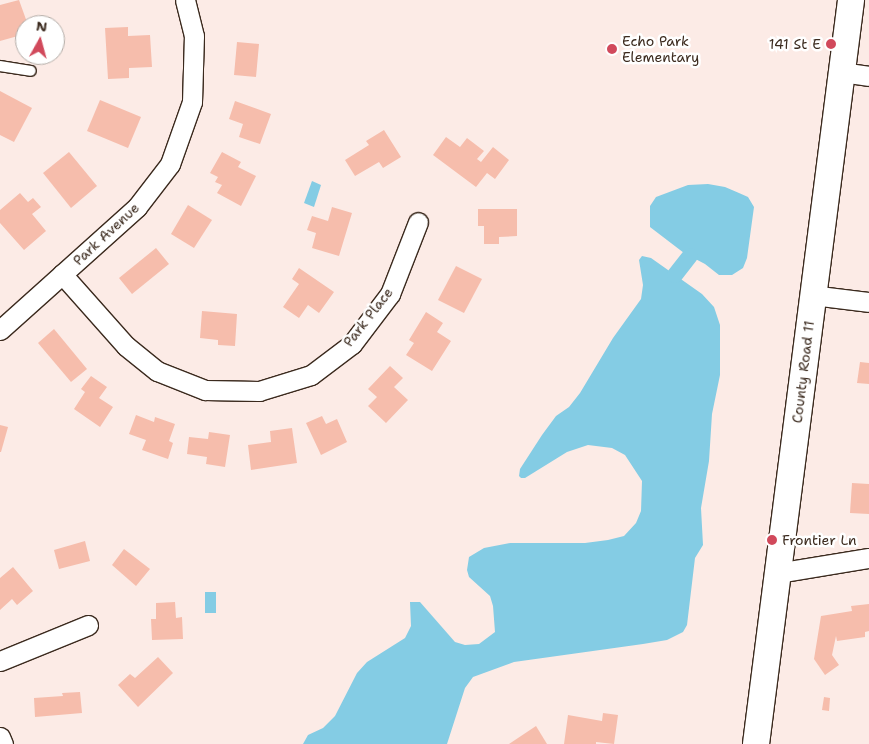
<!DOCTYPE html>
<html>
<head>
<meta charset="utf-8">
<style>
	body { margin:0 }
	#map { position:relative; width:869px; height:744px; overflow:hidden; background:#fcebe6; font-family:"Shantell Sans",sans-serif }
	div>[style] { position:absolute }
	.water>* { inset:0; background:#84cce4 }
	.canal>* { height:16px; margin:-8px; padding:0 8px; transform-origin:8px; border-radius:8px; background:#84cce4 }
	.building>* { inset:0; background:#f6bdac }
	.roads { filter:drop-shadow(1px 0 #3b2a1e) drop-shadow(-1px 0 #3b2a1e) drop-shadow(0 1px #3b2a1e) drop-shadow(0 -1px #3b2a1e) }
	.lane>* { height:10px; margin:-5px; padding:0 5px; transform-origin:5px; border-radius:5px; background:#fff }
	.street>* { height:19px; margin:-9.5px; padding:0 9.5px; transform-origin:9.5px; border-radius:9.5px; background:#fff }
	.secondary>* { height:26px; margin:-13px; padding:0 13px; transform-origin:13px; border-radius:13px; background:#fff }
	.dots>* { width:14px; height:14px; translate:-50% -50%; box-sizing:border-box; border:2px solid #fff; border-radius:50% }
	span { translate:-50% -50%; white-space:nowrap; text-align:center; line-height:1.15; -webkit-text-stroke:5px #fff; paint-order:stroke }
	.poi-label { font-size:14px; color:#3b2a1e }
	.left { translate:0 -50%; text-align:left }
	.right { translate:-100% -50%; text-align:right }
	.street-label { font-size:14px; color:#3b2a1e }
	.north { position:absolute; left:15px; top:15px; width:50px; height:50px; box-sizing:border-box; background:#fff; border:1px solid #b1aaa5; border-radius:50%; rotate:7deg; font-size:14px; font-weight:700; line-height:20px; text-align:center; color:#3b2a1e }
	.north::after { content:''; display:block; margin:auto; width:18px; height:22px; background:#d1495b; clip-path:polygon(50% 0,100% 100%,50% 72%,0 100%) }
</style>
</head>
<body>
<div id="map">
	<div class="water">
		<div style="clip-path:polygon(312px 181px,321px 185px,314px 207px,304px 203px)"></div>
		<div style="clip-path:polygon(708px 184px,725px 187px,739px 193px,748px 197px,754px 207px,747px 258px,743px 268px,732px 275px,719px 275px,705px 264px,684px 253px,650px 227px,650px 206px,656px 197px,688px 185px)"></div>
		<div style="clip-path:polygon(642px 256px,651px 258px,702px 294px,714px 307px,720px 325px,720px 375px,712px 414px,709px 461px,701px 508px,703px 545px,695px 558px,687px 625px,683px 632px,667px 640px,643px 644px,514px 662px,473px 677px,465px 688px,447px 744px,303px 744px,308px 735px,323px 728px,335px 716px,357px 673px,367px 662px,405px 638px,411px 626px,410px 602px,420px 602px,455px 642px,465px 645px,479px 644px,495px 632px,493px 606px,490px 596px,469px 577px,467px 570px,469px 557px,484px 548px,510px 543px,585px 543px,608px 540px,624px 536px,636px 523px,641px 511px,642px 481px,625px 455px,612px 448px,588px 445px,567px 452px,525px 478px,521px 478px,519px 476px,520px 469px,542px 435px,556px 416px,569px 407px,580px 393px,613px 338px,641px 299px,643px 285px,639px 260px)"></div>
		<div style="clip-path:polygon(205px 592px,216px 592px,216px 613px,205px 613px)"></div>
	</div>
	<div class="canal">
		<div style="left:675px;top:275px;width:24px;rotate:-52deg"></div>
	</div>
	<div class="building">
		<div style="clip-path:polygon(19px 0,28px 25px,25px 25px,25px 34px,0 41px,0 5px)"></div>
		<div style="clip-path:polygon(128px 27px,128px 36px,150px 35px,152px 67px,129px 68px,129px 78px,108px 79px,105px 28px)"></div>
		<div style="clip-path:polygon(237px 42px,259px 44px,256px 77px,234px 75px)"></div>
		<div style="clip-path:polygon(0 91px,32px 108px,14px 142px,0 135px)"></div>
		<div style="clip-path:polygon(100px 100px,141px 117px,128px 148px,87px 131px)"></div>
		<div style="clip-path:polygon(235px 101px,271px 114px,260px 144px,239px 137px,243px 124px,229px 119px)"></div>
		<div style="clip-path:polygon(384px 130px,401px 157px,383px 168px,379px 162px,355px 176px,345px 160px,369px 145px,366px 141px)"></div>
		<div style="clip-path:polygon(446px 137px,460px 147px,467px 138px,484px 151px,477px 159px,481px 162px,493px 147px,509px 160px,495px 179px,487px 173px,476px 187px,433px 155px)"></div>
		<div style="clip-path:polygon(69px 152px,97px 186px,71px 208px,43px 173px)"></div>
		<div style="clip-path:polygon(222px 152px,241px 162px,238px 167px,256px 176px,241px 206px,217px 193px,222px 185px,215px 182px,218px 177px,210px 173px)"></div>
		<div style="clip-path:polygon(20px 193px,28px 202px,33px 198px,41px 207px,32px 214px,46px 231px,24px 250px,0 223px,0 210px)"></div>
		<div style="clip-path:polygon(188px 205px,212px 220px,194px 248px,171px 234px)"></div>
		<div style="clip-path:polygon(332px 207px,352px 213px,339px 256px,312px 248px,316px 233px,307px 230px,312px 216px,328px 221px)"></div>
		<div style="clip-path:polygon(478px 209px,517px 209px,517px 236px,499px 237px,499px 244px,484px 244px,484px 226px,478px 226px)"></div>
		<div style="clip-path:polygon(156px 248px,169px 264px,132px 294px,119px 278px)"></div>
		<div style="clip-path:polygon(456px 266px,482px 279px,464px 313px,438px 300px)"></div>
		<div style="clip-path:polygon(299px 268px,334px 292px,319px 313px,308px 305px,299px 318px,283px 307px,299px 284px,292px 279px)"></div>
		<div style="clip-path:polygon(202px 311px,237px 314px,235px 346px,218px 345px,218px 340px,200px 338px)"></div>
		<div style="clip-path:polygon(426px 312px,443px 323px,437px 332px,451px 341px,432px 371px,406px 355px,414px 343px,409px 340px)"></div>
		<div style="clip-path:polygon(54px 329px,87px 369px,71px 382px,38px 343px)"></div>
		<div style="clip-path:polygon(860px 362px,869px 363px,869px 384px,857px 383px)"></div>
		<div style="clip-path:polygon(390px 366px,403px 378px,394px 387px,408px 400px,386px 423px,368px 406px,377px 397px,368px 389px)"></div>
		<div style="clip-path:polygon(91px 376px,107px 387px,99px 398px,113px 407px,100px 427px,74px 409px,85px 392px,81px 389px)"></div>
		<div style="clip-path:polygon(136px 415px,154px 422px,155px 417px,175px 424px,169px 441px,173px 443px,168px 459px,142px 450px,146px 440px,129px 434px)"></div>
		<div style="clip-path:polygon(322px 416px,326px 424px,337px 419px,347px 442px,321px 455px,306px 423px)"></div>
		<div style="clip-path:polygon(0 425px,8px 427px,1px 452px,0 452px)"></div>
		<div style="clip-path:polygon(292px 428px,297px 463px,251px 470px,248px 445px,271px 442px,270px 431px)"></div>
		<div style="clip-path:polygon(209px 432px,230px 435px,225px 467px,206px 464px,207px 457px,187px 454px,189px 437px,208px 439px)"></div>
		<div style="clip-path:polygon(852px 483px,869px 484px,869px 514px,850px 513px)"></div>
		<div style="clip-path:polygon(85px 541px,90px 561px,59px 569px,54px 550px)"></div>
		<div style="clip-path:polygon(124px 549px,150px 569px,136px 586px,112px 565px)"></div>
		<div style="clip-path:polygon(13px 567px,33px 591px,17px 605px,12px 599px,0 610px,0 578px)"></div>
		<div style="clip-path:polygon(175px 602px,176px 618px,182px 617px,183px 639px,152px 640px,151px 619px,156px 619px,156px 603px)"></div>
		<div style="clip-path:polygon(869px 604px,869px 631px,865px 632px,865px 637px,837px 641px,836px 636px,832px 655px,839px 665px,825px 675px,814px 659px,821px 616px,852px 611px,851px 606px)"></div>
		<div style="clip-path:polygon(158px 657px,173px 673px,138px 707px,118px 685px,130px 674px,135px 678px)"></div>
		<div style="clip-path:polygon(80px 692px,82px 713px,35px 717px,34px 698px,63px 696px,62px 693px)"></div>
		<div style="clip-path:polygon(824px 697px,830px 698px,829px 711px,822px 710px)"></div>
		<div style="clip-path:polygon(603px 713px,618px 715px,614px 744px,596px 742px,596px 744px,564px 744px,568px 715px,602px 721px)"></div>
		<div style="clip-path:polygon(536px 726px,547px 744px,509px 744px)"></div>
	</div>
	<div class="roads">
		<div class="lane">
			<div style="left:0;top:66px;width:31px;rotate:9deg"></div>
		</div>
		<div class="street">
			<div style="left:841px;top:72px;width:28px;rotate:8deg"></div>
			<div style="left:62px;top:274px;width:96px;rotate:48.4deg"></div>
			<div style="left:126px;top:346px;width:40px;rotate:39deg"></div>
			<div style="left:157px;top:371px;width:52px;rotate:21.6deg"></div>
			<div style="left:205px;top:390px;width:54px;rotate:1.1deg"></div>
			<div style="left:259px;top:391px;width:54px;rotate:-17.1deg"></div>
			<div style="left:311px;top:375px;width:51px;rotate:-37.1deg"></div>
			<div style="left:352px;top:344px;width:63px;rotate:-52.8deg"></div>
			<div style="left:390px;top:294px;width:77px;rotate:-68.7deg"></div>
			<div style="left:812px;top:295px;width:57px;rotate:7deg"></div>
			<div style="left:0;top:330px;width:184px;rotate:-41.9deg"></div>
			<div style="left:137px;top:207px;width:54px;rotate:-52.5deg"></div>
			<div style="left:170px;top:164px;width:66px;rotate:-70.5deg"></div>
			<div style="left:192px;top:102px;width:66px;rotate:-88.3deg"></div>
			<div style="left:194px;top:36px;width:37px;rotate:-104deg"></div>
			<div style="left:777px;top:573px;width:93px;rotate:-9.3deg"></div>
			<div style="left:0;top:661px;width:95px;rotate:-22.2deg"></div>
			<div style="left:0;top:737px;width:8px;rotate:67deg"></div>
		</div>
		<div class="secondary">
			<div style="left:756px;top:744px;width:750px;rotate:-82.72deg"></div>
		</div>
	</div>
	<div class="dots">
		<div style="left:831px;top:44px;background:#d1495b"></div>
		<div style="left:612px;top:49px;background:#d1495b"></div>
		<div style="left:772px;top:540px;background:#d1495b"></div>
	</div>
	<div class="poi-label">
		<span class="left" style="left:622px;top:49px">Echo Park<br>Elementary</span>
		<span class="right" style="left:821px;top:44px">141 St E</span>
		<span class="left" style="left:782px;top:540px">Frontier Ln</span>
	</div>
	<div class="street-label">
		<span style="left:106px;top:234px;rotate:-43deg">Park Avenue</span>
		<span style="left:368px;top:317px;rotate:-52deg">Park Place</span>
		<span style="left:803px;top:372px;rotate:-83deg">County Road 11</span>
	</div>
	<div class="north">N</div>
</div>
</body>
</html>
